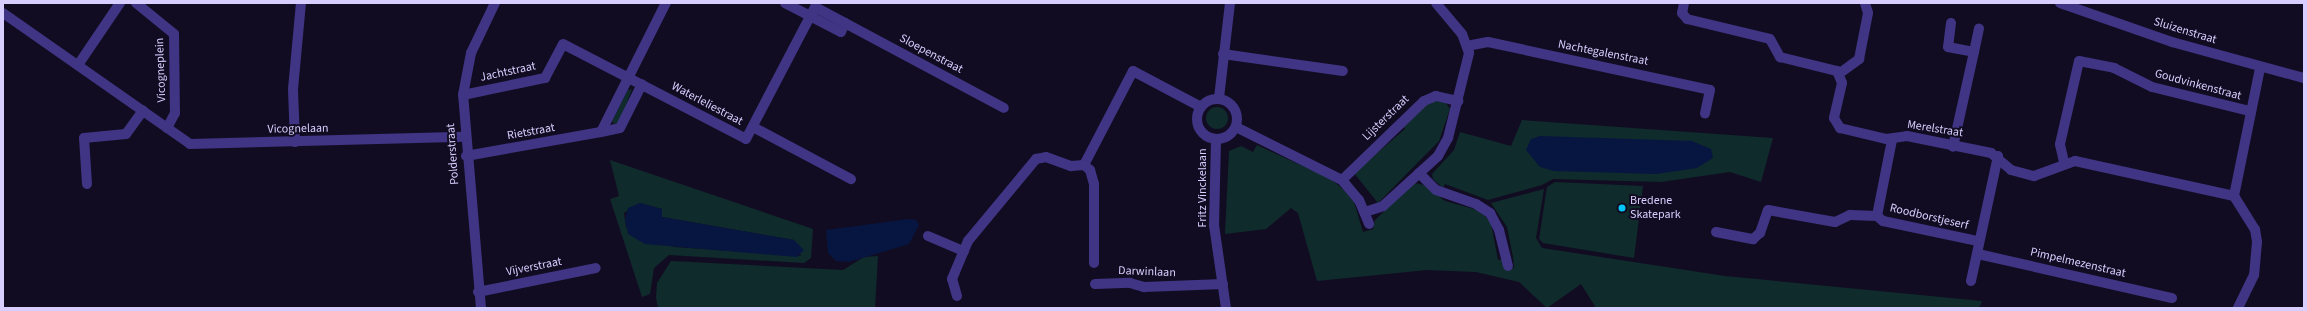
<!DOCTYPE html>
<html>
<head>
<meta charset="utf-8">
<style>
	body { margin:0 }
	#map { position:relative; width:2307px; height:311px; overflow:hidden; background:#120c22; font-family:"Source Sans 3",sans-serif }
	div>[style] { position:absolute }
	.green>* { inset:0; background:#0f2b2c }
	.round { border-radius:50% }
	.water>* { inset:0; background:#071641 }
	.minor>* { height:10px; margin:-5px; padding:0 5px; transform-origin:5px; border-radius:5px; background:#403584 }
	.minor>.ring { margin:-5px; padding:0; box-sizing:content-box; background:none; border:10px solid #403584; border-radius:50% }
	.dots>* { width:11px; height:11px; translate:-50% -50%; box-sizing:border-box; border:2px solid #120c22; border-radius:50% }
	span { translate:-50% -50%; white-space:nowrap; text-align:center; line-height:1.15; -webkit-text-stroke:4px #120c22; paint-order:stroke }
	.street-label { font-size:12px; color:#d8ceff }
	.poi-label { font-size:12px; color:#d8ceff }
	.left { translate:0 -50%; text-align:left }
	.frame { position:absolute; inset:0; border:4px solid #d8ceff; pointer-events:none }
</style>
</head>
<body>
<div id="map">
	<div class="green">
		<div style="clip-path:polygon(632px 89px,619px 123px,614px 124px,612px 121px,628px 90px)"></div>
		<div style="clip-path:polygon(1435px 100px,1446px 103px,1450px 109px,1439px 141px,1378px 203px,1354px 173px,1405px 129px,1403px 126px,1423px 105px)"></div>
		<div class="round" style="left:1206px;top:107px;width:22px;height:22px"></div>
		<div style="clip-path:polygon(1522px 120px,1773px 138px,1761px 182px,1730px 172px,1661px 182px,1553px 179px,1542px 185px,1488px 200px,1445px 184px,1443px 188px,1433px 179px,1432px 174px,1454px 150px,1460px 132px,1511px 146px)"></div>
		<div style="clip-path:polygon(1257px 145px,1331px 179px,1344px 190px,1354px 202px,1363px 232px,1373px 229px,1375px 220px,1414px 183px,1425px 185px,1445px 201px,1481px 211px,1491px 223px,1498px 260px,1503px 259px,1505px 269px,1514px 268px,1513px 257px,1507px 227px,1491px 203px,1544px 189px,1536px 238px,1542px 248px,1725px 276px,1982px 301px,1979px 308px,1596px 308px,1581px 284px,1547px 308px,1519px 282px,1476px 272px,1427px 270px,1317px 281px,1298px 213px,1291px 208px,1266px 229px,1225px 234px,1229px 151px,1241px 146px,1253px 152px)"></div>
		<div style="clip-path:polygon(evenodd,610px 160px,813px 229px,811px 258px,804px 263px,669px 255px,654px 268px,650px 294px,642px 297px,610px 199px,619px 196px,610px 160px,640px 203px,662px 209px,662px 217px,794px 240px,801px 256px,675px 247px,626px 227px,624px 213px,640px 203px)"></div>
		<div style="clip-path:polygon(1555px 182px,1643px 186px,1634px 258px,1543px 243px,1539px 239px,1547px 187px)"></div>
		<div style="clip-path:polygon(878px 256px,875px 308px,658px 308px,656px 298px,657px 283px,671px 261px,843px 270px,864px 257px)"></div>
	</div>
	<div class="water">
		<div style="clip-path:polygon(1540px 136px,1692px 141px,1711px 149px,1713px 158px,1697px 168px,1656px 174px,1554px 171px,1540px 167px,1526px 150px,1531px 139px)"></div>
		<div style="clip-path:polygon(640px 203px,662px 209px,662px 217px,794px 240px,804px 250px,797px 257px,645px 244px,628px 234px,625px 220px,628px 208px)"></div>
		<div style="clip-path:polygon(909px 219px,916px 220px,919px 225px,909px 244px,849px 262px,836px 261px,828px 253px,826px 230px)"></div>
	</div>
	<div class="minor">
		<div style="left:136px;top:3px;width:49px;rotate:39.2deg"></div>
		<div style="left:174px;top:34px;width:79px;rotate:89.3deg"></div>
		<div style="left:175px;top:113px;width:17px;rotate:118deg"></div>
		<div style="left:785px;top:3px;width:63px;rotate:27.4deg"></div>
		<div style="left:841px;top:32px;width:10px;rotate:-66deg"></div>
		<div style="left:1684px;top:3px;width:10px;rotate:101deg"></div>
		<div style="left:1682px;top:13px;width:8px;rotate:50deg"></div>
		<div style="left:1687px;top:19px;width:85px;rotate:13.5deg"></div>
		<div style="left:1770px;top:39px;width:21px;rotate:61deg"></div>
		<div style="left:1780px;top:57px;width:59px;rotate:13.8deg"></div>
		<div style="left:1837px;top:71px;width:13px;rotate:67deg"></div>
		<div style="left:1842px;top:83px;width:36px;rotate:103deg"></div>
		<div style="left:1834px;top:118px;width:12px;rotate:59deg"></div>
		<div style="left:1840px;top:128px;width:47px;rotate:13.4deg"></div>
		<div style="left:1886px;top:139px;width:21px;rotate:-8deg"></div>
		<div style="left:1907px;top:136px;width:86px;rotate:11.4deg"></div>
		<div style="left:1991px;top:153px;width:26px;rotate:40deg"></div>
		<div style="left:2011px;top:170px;width:24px;rotate:15deg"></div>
		<div style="left:2034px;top:176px;width:44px;rotate:-20.1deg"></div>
		<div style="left:2075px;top:161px;width:163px;rotate:12.4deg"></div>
		<div style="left:2060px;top:3px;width:119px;rotate:19.2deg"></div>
		<div style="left:2172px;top:42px;width:137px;rotate:15.3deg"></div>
		<div style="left:3px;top:13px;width:228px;rotate:35deg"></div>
		<div style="left:190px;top:144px;width:274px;rotate:-1.5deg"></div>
		<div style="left:1951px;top:23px;width:24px;rotate:97deg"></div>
		<div style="left:1948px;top:47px;width:26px;rotate:11deg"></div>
		<div style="left:1974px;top:52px;width:97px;rotate:102.5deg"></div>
		<div style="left:1467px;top:46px;width:21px;rotate:-11deg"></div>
		<div style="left:1488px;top:42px;width:227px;rotate:12.2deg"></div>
		<div style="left:1710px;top:90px;width:24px;rotate:102deg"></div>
		<div style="left:1974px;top:52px;width:24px;rotate:-78deg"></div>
		<div style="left:1223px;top:54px;width:121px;rotate:8.1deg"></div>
		<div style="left:78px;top:65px;width:75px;rotate:-55.9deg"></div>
		<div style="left:1840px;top:73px;width:24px;rotate:-36deg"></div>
		<div style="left:1859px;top:59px;width:47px;rotate:-78.9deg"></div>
		<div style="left:1868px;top:13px;width:10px;rotate:-107deg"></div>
		<div style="left:463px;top:95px;width:84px;rotate:-11.7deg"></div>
		<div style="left:545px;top:78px;width:38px;rotate:-62deg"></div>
		<div style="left:563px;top:44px;width:206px;rotate:27.4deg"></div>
		<div style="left:746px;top:139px;width:149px;rotate:-62.4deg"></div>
		<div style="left:815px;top:7px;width:214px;rotate:28.1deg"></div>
		<div style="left:1219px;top:98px;width:96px;rotate:-83.4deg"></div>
		<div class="ring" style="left:1197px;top:99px;width:30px;height:30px"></div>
		<div style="left:753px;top:127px;width:111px;rotate:28deg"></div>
		<div style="left:1236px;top:127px;width:119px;rotate:26.6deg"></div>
		<div style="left:1342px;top:180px;width:26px;rotate:50deg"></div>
		<div style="left:1359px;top:200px;width:26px;rotate:67deg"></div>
		<div style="left:601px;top:132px;width:19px;rotate:-12deg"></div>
		<div style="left:620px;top:128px;width:49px;rotate:-63.4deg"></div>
		<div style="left:1216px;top:139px;width:86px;rotate:91.3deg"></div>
		<div style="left:1214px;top:225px;width:84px;rotate:81.8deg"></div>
		<div style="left:1892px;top:140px;width:77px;rotate:101.2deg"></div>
		<div style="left:1877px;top:216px;width:8px;rotate:40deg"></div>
		<div style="left:1883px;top:221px;width:96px;rotate:12deg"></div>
		<div style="left:295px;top:142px;width:53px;rotate:-92.2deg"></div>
		<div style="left:293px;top:89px;width:86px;rotate:-84.7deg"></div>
		<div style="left:466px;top:156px;width:137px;rotate:-10.1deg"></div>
		<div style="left:601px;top:132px;width:144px;rotate:-63.3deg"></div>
		<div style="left:2064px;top:162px;width:18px;rotate:-103deg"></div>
		<div style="left:2060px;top:144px;width:85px;rotate:-77.1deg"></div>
		<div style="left:2079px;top:61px;width:36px;rotate:11deg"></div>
		<div style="left:2114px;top:68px;width:42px;rotate:26.6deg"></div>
		<div style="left:2152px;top:87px;width:101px;rotate:13.8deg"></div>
		<div style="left:1084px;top:165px;width:106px;rotate:-62.5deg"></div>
		<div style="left:1133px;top:71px;width:77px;rotate:27.9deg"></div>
		<div style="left:1419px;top:173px;width:24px;rotate:45deg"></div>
		<div style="left:1436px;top:190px;width:42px;rotate:19.3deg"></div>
		<div style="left:1476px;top:204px;width:17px;rotate:33deg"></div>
		<div style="left:1490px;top:213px;width:19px;rotate:62deg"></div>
		<div style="left:1499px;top:230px;width:37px;rotate:76deg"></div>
		<div style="left:1342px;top:180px;width:114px;rotate:-43.9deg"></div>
		<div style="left:1424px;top:101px;width:13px;rotate:-23deg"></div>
		<div style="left:1436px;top:96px;width:23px;rotate:13deg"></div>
		<div style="left:87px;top:184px;width:46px;rotate:-93.7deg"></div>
		<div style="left:84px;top:138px;width:42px;rotate:-5.4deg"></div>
		<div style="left:126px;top:134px;width:29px;rotate:-54deg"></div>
		<div style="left:2234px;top:196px;width:131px;rotate:-78.5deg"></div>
		<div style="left:2234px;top:196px;width:39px;rotate:58deg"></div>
		<div style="left:2255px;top:229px;width:13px;rotate:81deg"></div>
		<div style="left:2257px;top:242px;width:33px;rotate:95deg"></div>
		<div style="left:2254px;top:275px;width:37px;rotate:116deg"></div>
		<div style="left:1365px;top:212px;width:19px;rotate:-18deg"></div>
		<div style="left:1383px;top:206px;width:74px;rotate:-42.3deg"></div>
		<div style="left:1438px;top:156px;width:21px;rotate:-61deg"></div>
		<div style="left:1448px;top:138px;width:88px;rotate:-76.1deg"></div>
		<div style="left:1469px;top:53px;width:20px;rotate:-110deg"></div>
		<div style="left:1462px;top:34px;width:40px;rotate:-130deg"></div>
		<div style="left:1716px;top:232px;width:38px;rotate:11deg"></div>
		<div style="left:1753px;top:239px;width:9px;rotate:-41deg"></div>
		<div style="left:1760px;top:233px;width:24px;rotate:-71deg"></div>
		<div style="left:1768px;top:210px;width:68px;rotate:10.2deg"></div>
		<div style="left:1835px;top:222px;width:17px;rotate:-25deg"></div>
		<div style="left:1850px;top:215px;width:27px;rotate:2deg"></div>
		<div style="left:928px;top:236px;width:39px;rotate:23deg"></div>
		<div style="left:1978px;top:254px;width:199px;rotate:12.8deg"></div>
		<div style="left:1971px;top:281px;width:128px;rotate:-77.8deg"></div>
		<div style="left:1095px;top:284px;width:35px;rotate:-2deg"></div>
		<div style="left:1130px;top:283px;width:15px;rotate:16deg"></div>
		<div style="left:1144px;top:287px;width:79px;rotate:-2.2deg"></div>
		<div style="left:478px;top:292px;width:120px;rotate:-11.5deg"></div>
		<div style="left:957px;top:296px;width:18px;rotate:-106deg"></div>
		<div style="left:952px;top:279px;width:41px;rotate:-67.2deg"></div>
		<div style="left:968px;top:241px;width:107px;rotate:-50.3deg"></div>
		<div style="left:1036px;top:159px;width:10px;rotate:-11deg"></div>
		<div style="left:1046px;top:157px;width:27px;rotate:20deg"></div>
		<div style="left:1071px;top:166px;width:13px;rotate:-4deg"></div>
		<div style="left:1084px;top:165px;width:8px;rotate:40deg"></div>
		<div style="left:1090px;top:170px;width:15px;rotate:74deg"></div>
		<div style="left:1094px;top:184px;width:79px;rotate:90deg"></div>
		<div style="left:481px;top:308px;width:214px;rotate:-94.8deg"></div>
		<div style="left:463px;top:95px;width:43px;rotate:-79.2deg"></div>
		<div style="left:471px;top:53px;width:55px;rotate:-64.4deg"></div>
	</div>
	<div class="dots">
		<div style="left:1622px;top:208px;background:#00c6f9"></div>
	</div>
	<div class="street-label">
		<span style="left:2185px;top:31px;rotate:17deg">Sluizenstraat</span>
		<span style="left:1603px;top:53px;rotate:11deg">Nachtegalenstraat</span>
		<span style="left:931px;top:54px;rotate:28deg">Sloepenstraat</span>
		<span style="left:161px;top:70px;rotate:-92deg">Vicogneplein</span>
		<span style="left:508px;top:72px;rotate:-12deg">Jachtstraat</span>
		<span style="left:2198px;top:85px;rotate:15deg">Goudvinkenstraat</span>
		<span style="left:707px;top:104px;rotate:28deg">Waterleliestraat</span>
		<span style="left:1386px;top:118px;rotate:-44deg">Lijsterstraat</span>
		<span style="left:298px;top:129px;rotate:-1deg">Vicognelaan</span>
		<span style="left:1935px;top:129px;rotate:9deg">Merelstraat</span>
		<span style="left:531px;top:132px;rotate:-10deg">Rietstraat</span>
		<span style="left:453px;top:154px;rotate:-94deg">Polderstraat</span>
		<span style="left:1203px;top:188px;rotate:-90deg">Fritz Vinckelaan</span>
		<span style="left:1929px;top:217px;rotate:13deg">Roodborstjeserf</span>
		<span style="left:2078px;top:263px;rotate:13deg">Pimpelmezenstraat</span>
		<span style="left:534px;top:267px;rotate:-11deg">Vijverstraat</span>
		<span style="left:1147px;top:272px;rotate:2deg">Darwinlaan</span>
	</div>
	<div class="poi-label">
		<span class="left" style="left:1630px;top:208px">Bredene<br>Skatepark</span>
	</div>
	<div class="frame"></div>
</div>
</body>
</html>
